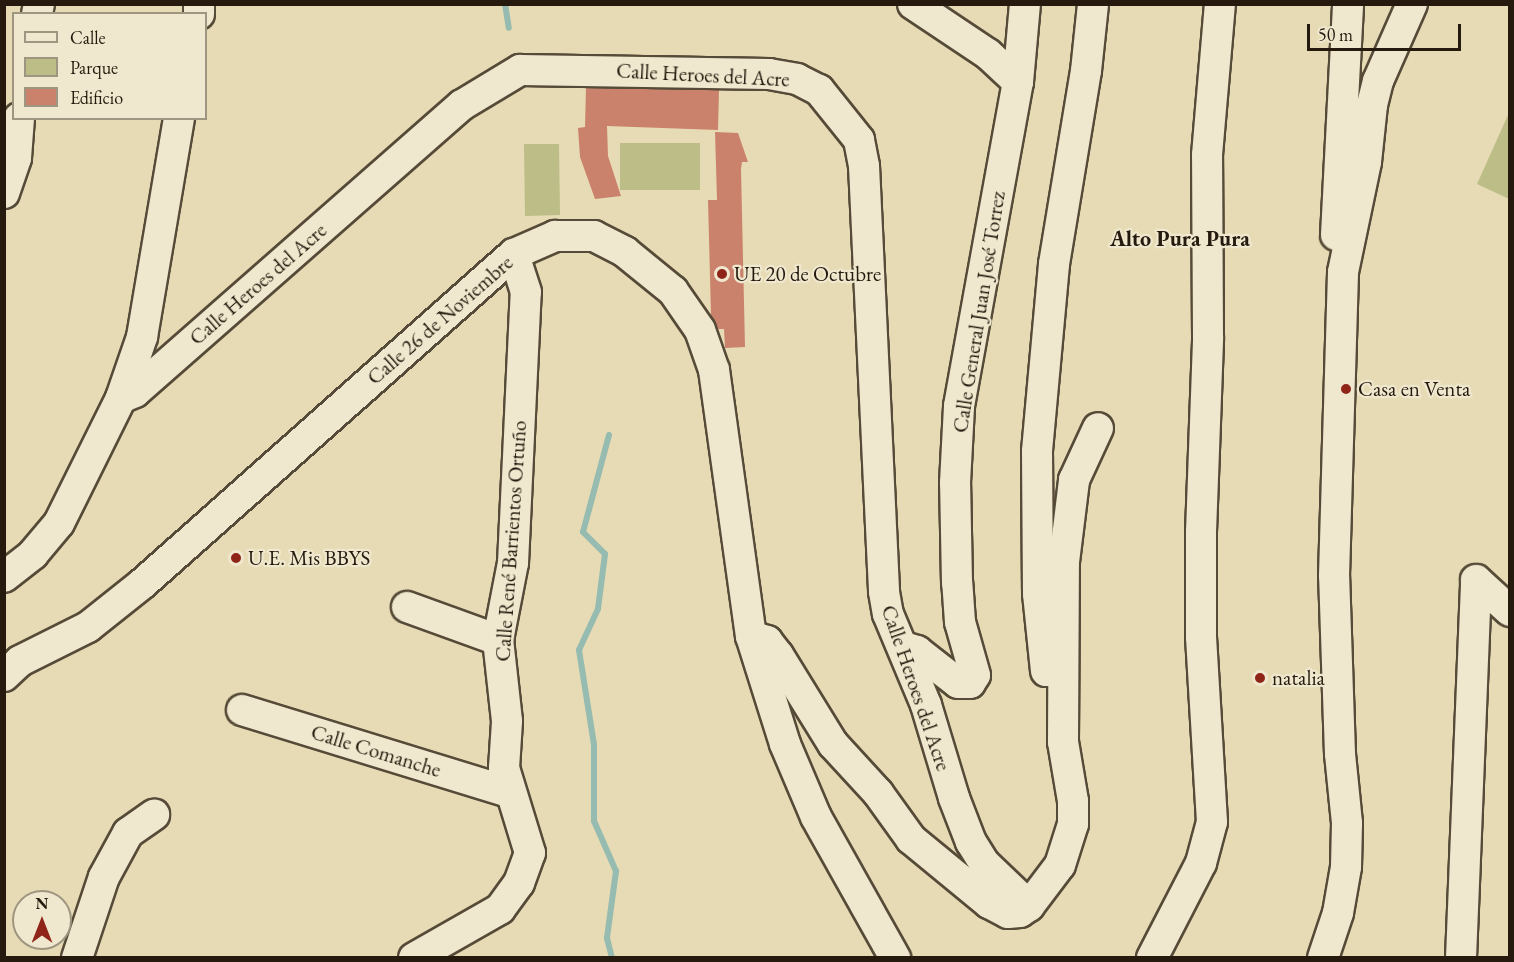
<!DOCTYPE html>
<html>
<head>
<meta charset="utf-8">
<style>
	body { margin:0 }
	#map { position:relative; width:1514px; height:962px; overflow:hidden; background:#e6dbb4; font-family:"EB Garamond",serif }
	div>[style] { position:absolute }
	.green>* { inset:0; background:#bdbd87 }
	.stream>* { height:6px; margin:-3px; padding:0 3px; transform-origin:3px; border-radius:3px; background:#96bbb0 }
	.building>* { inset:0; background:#cb826c }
	.roads { filter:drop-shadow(2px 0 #564a38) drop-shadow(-2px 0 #564a38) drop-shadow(0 2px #564a38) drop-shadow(0 -2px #564a38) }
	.minor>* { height:30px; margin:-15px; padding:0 15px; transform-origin:15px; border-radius:15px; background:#efe8ce }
	.dots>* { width:16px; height:16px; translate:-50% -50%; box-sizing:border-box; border:3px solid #efe8ce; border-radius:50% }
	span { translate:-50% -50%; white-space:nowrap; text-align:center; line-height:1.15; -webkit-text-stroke:4.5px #efe8ce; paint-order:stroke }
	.street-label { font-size:21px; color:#261a0e }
	.poi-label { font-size:21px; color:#261a0e }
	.left { translate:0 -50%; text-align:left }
	.neighbourhood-label { font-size:22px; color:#261a0e; font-weight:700 }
	.frame { position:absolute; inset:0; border:6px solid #261a0e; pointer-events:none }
	.legend { position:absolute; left:12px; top:12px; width:195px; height:108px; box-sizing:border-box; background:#efe8ce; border:2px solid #9f9681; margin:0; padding:8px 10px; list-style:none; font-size:18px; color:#261a0e }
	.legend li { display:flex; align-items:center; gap:12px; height:30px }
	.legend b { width:30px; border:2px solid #9f9681 }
	.north { position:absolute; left:12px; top:890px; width:60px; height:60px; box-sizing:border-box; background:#efe8ce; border:2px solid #9f9681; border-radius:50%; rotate:0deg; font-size:16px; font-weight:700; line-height:24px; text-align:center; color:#261a0e }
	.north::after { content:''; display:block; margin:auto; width:21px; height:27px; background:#8f2418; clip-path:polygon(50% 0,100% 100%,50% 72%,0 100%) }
	.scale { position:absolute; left:1307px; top:24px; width:154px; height:27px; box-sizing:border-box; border:3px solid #261a0e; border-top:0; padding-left:8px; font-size:18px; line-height:21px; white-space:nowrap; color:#261a0e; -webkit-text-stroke:4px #efe8ce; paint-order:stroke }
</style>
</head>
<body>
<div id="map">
	<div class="green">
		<div style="clip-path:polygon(1508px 115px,1510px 116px,1509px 199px,1477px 184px)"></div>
		<div style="clip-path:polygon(620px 143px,700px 143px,700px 190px,620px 190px)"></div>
		<div style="clip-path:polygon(524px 144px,559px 144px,560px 215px,525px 216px)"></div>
	</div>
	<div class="stream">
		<div style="left:505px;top:4px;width:24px;rotate:81deg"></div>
		<div style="left:609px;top:435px;width:100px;rotate:105deg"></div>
		<div style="left:583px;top:532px;width:31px;rotate:45deg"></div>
		<div style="left:605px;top:554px;width:55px;rotate:97.3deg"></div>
		<div style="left:598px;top:609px;width:45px;rotate:114.9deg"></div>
		<div style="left:579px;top:650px;width:96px;rotate:81deg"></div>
		<div style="left:594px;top:745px;width:76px;rotate:90deg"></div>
		<div style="left:594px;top:821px;width:55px;rotate:66.3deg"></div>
		<div style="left:616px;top:871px;width:68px;rotate:97.7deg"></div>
		<div style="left:607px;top:938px;width:21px;rotate:76deg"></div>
	</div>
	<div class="building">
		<div style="clip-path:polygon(586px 88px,719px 90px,718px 130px,607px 126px,608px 156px,621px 196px,595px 199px,580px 157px,578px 128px,585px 127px)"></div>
		<div style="clip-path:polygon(715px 132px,738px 133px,748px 162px,742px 162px,741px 169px,745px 347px,725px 348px,724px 329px,718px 329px,711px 315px,708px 200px,717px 200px)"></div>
	</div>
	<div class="roads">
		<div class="minor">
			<div style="left:913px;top:4px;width:90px;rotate:33.7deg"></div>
			<div style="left:988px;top:54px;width:41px;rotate:43deg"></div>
			<div style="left:37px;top:14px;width:10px;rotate:-79deg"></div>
			<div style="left:199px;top:14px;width:10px;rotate:-90deg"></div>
			<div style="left:4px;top:193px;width:37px;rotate:-71deg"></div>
			<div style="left:16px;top:158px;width:40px;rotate:-85.7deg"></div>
			<div style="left:1336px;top:235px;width:231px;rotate:-87deg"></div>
			<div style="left:121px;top:398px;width:15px;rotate:-23deg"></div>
			<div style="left:135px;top:392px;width:435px;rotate:-41.3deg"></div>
			<div style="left:462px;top:105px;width:68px;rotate:-31.1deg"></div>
			<div style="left:520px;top:70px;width:249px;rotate:0.9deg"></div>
			<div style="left:769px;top:74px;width:28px;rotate:10deg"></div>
			<div style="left:797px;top:79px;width:25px;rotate:27deg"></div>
			<div style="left:819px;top:90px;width:64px;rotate:51.3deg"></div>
			<div style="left:859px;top:140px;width:26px;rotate:79deg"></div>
			<div style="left:864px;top:166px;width:426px;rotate:87.3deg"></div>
			<div style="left:884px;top:592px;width:22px;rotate:80deg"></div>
			<div style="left:888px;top:614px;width:99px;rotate:67.3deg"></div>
			<div style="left:926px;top:705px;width:97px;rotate:73.2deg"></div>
			<div style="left:954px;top:798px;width:47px;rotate:68.9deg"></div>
			<div style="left:971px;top:842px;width:25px;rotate:58deg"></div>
			<div style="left:984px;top:863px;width:62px;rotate:43.7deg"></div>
			<div style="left:4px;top:577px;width:37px;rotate:-38deg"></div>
			<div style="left:33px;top:554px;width:40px;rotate:-50deg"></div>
			<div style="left:59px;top:523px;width:140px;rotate:-63.6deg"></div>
			<div style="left:121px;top:398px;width:65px;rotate:-71deg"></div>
			<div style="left:142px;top:337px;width:222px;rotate:-80.4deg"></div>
			<div style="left:1476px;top:580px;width:46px;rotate:42.4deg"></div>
			<div style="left:407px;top:607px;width:97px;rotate:19.9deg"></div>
			<div style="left:751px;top:636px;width:17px;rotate:17deg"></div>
			<div style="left:767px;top:641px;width:18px;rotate:52deg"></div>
			<div style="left:778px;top:655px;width:105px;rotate:58.3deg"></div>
			<div style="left:833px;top:744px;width:67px;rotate:47.4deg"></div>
			<div style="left:878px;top:793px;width:57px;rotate:54.3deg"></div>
			<div style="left:911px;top:839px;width:101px;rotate:39.4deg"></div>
			<div style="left:989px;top:903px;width:21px;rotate:28deg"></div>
			<div style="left:1008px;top:913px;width:12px;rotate:-5deg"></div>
			<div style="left:1020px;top:912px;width:11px;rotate:-34deg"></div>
			<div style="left:1029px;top:906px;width:51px;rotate:-52.9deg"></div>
			<div style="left:1060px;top:865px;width:43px;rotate:-72.4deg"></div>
			<div style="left:1073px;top:824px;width:23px;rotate:-90deg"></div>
			<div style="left:1073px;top:801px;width:60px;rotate:-99.6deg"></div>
			<div style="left:1063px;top:742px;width:180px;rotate:-89.7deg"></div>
			<div style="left:1064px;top:562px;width:83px;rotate:-83deg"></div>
			<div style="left:1074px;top:480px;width:57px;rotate:-65.2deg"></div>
			<div style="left:904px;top:647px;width:14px;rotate:17deg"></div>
			<div style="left:917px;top:651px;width:52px;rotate:38deg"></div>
			<div style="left:958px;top:683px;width:12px"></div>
			<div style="left:970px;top:683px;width:9px;rotate:-58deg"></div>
			<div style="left:975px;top:675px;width:55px;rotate:-105.8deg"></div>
			<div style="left:960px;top:622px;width:39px;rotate:-94deg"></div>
			<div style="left:957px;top:583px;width:100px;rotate:-91.1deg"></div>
			<div style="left:955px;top:483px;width:77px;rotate:-87deg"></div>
			<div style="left:959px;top:406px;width:329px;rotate:-79.7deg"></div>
			<div style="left:1018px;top:82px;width:78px;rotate:-84.9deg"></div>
			<div style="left:1046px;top:671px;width:77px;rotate:-95.9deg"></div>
			<div style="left:1038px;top:594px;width:143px;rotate:-90.4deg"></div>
			<div style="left:1037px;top:451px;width:188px;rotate:-84.8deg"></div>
			<div style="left:1054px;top:264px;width:196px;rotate:-80.6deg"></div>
			<div style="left:1086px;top:71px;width:67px;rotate:-84deg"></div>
			<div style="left:4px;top:676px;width:22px;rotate:-43deg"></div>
			<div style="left:20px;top:661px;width:76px;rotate:-26.6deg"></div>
			<div style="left:88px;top:627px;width:69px;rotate:-38.5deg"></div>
			<div style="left:142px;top:584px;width:497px;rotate:-41.6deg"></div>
			<div style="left:514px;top:254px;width:45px;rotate:-23.7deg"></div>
			<div style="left:555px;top:236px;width:39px"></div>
			<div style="left:594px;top:236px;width:35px;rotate:27deg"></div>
			<div style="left:625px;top:252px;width:62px;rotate:39.1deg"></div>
			<div style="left:673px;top:291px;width:47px;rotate:55.3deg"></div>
			<div style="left:700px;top:330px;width:42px;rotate:70.7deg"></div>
			<div style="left:714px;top:370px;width:269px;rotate:82.1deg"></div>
			<div style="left:751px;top:636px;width:113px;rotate:72.5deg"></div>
			<div style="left:785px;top:744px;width:79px;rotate:67deg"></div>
			<div style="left:816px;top:817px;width:162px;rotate:60.7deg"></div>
			<div style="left:242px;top:710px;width:279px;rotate:17.1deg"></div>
			<div style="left:77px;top:958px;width:85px;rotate:-71.6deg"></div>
			<div style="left:104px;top:877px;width:50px;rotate:-61.4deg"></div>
			<div style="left:128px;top:833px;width:32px;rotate:-35deg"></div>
			<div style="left:414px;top:958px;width:99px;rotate:-29.7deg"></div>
			<div style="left:500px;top:909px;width:32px;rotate:-54deg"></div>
			<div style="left:519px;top:883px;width:32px;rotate:-70deg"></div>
			<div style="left:530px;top:853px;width:89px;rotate:-107deg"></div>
			<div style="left:504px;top:768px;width:47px;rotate:-86.3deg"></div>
			<div style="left:507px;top:721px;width:81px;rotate:-96.3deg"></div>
			<div style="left:498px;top:640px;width:78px;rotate:-79deg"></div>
			<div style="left:513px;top:563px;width:271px;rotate:-87.3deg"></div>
			<div style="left:526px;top:292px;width:40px;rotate:-108deg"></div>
			<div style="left:1152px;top:958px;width:107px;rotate:-62.7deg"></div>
			<div style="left:1201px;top:863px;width:42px;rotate:-75deg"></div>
			<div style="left:1212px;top:822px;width:185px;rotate:-93.4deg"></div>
			<div style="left:1201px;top:637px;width:105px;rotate:-90deg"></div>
			<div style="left:1201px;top:532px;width:195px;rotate:-87.9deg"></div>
			<div style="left:1208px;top:337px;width:182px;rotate:-90.3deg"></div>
			<div style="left:1207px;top:155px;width:152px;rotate:-85.1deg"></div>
			<div style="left:1323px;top:958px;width:47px;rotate:-71.6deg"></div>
			<div style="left:1338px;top:913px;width:47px;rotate:-80.1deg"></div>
			<div style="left:1346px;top:867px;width:44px;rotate:-88.7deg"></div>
			<div style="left:1347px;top:823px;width:69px;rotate:-95.8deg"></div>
			<div style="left:1340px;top:754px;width:178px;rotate:-91.9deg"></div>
			<div style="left:1334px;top:576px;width:304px;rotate:-88.3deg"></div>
			<div style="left:1343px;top:272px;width:112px;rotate:-78.2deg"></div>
			<div style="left:1366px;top:162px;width:57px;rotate:-84deg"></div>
			<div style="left:1372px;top:105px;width:25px;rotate:-76deg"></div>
			<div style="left:1378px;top:81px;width:84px;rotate:-66.2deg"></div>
			<div style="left:1461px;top:958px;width:378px;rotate:-87.7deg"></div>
		</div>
	</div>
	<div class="dots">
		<div style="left:722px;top:274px;background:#8f2418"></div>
		<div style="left:1346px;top:389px;background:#8f2418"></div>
		<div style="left:236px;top:558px;background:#8f2418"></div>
		<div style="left:1260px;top:678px;background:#8f2418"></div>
	</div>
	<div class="street-label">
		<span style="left:703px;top:75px;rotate:3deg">Calle Heroes del Acre</span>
		<span style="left:258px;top:284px;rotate:-41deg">Calle Heroes del Acre</span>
		<span style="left:979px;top:312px;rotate:-81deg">Calle General Juan José Torrez</span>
		<span style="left:440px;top:320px;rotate:-41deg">Calle 26 de Noviembre</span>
		<span style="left:511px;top:541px;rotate:-86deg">Calle René Barrientos Ortuño</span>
		<span style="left:916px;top:688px;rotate:71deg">Calle Heroes del Acre</span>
		<span style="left:376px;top:751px;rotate:17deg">Calle Comanche</span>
	</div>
	<div class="poi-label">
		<span class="left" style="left:734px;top:274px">UE 20 de Octubre</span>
		<span class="left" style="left:1358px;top:389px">Casa en Venta</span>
		<span class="left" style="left:248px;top:558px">U.E. Mis BBYS</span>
		<span class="left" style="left:1272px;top:678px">natalia</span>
	</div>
	<div class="neighbourhood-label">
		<span style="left:1180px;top:239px">Alto Pura Pura</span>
	</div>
	<div class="frame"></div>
	<ul class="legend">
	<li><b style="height:8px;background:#efe8ce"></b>Calle</li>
	<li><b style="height:16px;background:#bdbd87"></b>Parque</li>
	<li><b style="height:16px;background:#cb826c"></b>Edificio</li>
	</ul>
	<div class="north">N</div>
	<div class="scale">50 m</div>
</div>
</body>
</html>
